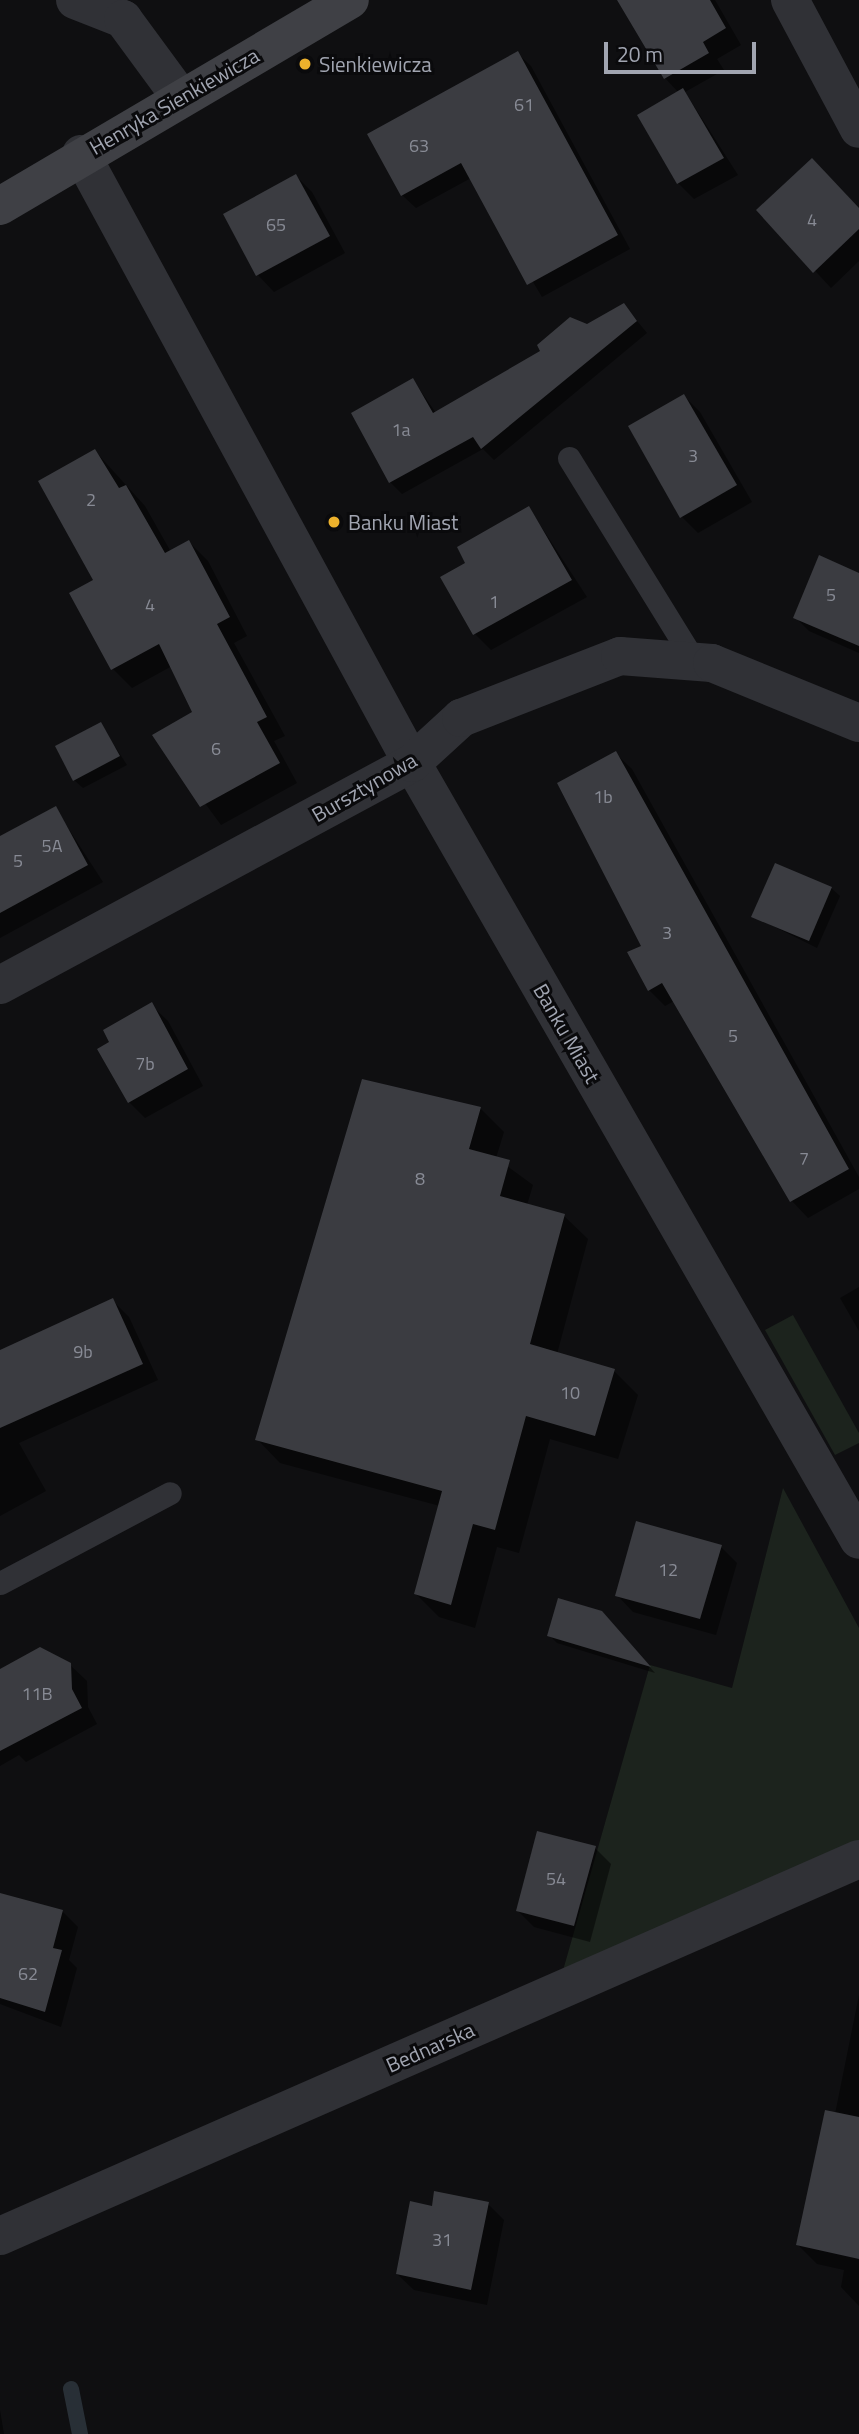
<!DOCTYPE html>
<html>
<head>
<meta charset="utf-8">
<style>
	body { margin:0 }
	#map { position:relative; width:859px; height:2434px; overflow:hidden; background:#0f0f11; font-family:"Titillium Web",sans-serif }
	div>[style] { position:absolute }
	.green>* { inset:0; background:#1c231d }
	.shadow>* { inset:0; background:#0007 }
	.stream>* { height:16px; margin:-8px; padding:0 8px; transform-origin:8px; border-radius:8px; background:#282f36 }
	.building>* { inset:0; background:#3b3c41 }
	.lane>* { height:23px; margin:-11.5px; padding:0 11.5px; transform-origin:11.5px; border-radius:11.5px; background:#303136 }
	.street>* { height:38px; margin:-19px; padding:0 19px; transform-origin:19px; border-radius:19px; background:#303136 }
	.secondary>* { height:38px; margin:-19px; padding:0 19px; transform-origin:19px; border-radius:19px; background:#3f4045 }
	.dots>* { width:19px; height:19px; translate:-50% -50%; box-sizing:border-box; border:4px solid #0a0a0c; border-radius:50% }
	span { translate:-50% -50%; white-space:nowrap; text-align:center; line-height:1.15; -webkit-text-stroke:6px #0a0a0c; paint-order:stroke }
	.number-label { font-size:18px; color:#888b95 }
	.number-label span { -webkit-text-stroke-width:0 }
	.poi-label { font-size:21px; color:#a1a5b1 }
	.left { translate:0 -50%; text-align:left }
	.street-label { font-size:21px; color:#a1a5b1 }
	.scale { position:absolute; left:604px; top:42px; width:152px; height:32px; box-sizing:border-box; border:4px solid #a1a5b1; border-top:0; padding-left:9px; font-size:21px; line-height:24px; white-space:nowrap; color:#a1a5b1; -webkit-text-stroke:5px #0a0a0c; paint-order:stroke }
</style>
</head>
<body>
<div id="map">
	<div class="green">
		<div style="clip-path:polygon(793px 1315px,859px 1433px,859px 1443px,835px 1455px,765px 1330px)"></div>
		<div style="clip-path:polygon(783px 1488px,859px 1628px,859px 1841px,562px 1974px,650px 1665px,732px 1688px)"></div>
	</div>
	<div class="shadow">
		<div style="clip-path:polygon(633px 0,715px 0,741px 45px,717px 59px,724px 70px,685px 92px,738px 175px,694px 199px,678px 183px,679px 93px,665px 78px)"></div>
		<div style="clip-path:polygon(517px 53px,531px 66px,630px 249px,542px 297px,471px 178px,416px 208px,402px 195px)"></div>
		<div style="clip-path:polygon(296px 176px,312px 192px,345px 253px,274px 292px,258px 275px,225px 215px)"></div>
		<div style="clip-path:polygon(859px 209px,859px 261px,831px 288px,759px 210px)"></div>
		<div style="clip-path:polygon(624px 305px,647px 333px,494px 460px,483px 449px,402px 494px,390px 482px,413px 380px,436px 413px)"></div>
		<div style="clip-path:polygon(684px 396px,700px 412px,752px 502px,698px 533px,682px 517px)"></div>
		<div style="clip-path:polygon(95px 451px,145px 506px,171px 552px,189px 542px,208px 561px,247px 636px,234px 643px,285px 736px,274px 741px,297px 783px,221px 825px,155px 735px,195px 712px,172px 666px,132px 688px,113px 669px,95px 581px)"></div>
		<div style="clip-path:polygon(529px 508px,587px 597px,491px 650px,475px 634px,468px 563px)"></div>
		<div style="clip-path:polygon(859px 575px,859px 653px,809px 631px,795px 617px)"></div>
		<div style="clip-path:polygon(101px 725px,127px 765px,83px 788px,74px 780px)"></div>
		<div style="clip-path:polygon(615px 753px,632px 769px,859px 1177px,859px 1189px,808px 1218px,792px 1201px,674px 1001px,665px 1006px,649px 990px)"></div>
		<div style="clip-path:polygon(55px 808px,103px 882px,0 938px,0 838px)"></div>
		<div style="clip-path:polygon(831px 888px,840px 896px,817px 948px,753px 916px)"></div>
		<div style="clip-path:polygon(151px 1005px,168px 1021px,203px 1086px,145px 1118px,129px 1102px)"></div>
		<div style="clip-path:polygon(480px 1108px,504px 1132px,496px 1158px,533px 1185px,527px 1205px,564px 1216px,588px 1239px,557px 1354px,614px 1371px,638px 1395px,618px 1459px,550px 1439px,519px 1553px,497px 1547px,475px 1628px,439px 1617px,416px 1594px,440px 1506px,280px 1463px,257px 1439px)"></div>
		<div style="clip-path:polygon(859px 1287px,859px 1331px,840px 1298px)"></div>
		<div style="clip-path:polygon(113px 1301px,129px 1317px,158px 1380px,19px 1443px,46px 1491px,0 1516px,0 1386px)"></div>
		<div style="clip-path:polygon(721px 1547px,737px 1563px,716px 1635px,633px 1612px,617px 1595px)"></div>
		<div style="clip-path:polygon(610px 1621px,655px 1673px,557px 1643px,549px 1635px)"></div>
		<div style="clip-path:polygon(70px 1665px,87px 1681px,88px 1707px,97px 1724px,26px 1762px,19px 1755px,0 1766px,0 1671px)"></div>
		<div style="clip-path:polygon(595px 1848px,611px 1864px,590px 1942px,534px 1927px,518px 1911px)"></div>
		<div style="clip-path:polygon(0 1895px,62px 1911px,78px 1927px,69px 1960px,77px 1968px,61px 2027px,0 2004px)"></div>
		<div style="clip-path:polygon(859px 1995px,859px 2306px,841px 2287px,844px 2270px,817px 2264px,797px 2244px,835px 2114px)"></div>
		<div style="clip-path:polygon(488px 2204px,504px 2220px,487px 2305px,414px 2290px,397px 2274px,433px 2208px)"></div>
		<div style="clip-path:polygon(0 2410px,4px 2434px,0 2434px)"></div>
	</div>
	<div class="stream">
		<div style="left:71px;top:2389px;width:46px;rotate:78.7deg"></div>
	</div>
	<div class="building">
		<div style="clip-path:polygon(617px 0,710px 0,726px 28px,703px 42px,709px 53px,664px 79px)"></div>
		<div style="clip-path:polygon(518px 51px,618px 235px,527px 285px,461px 163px,401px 196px,367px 134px)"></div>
		<div style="clip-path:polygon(683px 88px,724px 158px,677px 184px,637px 115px)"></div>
		<div style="clip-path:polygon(812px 158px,859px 208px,859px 229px,813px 273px,756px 210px)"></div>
		<div style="clip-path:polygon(296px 174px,330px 236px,256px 276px,223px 214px)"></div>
		<div style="clip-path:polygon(624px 303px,637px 321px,481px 449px,473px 437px,389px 483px,351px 413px,413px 378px,433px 413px,540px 351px,537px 345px,570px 317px,587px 324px)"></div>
		<div style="clip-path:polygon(684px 394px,737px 485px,680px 518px,628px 426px)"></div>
		<div style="clip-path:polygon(95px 449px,119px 488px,126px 485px,165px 553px,189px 540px,230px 617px,217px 624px,267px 717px,257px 722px,280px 763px,200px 807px,152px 735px,192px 712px,159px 644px,111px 670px,69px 593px,93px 580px,38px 481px)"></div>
		<div style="clip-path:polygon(529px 506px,572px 580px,473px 635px,440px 577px,465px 563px,457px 547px)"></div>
		<div style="clip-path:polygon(819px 555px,859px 573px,859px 646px,793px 618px)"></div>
		<div style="clip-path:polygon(101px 722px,120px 756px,73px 781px,55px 746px)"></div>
		<div style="clip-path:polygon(616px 751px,849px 1169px,790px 1202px,662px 983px,648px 991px,627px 952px,641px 946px,557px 783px)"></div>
		<div style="clip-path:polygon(56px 806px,88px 865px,0 913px,0 836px)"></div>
		<div style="clip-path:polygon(775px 863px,832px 887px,809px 941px,751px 917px)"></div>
		<div style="clip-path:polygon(152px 1002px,188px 1069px,128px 1103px,97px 1049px,109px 1042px,103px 1030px)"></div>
		<div style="clip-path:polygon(362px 1079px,481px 1107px,469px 1149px,510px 1160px,500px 1196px,565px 1214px,530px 1344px,615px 1369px,595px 1436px,526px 1416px,495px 1530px,473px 1524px,451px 1605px,414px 1594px,442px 1491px,255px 1440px)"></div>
		<div style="clip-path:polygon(113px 1298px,143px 1364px,0 1428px,0 1350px)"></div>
		<div style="clip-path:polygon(636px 1521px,722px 1545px,700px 1619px,615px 1596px)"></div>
		<div style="clip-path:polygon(558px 1598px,602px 1611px,651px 1667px,547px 1636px)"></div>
		<div style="clip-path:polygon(40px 1647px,71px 1663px,72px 1689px,82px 1708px,0 1751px,0 1669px)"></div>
		<div style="clip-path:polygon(537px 1831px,596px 1846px,574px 1926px,516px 1911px)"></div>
		<div style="clip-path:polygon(0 1893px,63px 1910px,53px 1948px,62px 1950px,45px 2012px,0 1998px)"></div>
		<div style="clip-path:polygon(825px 2110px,859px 2117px,859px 2259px,796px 2245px)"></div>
		<div style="clip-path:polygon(434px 2191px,489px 2202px,471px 2290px,396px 2274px,410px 2201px,432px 2206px)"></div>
	</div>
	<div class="lane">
		<div style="left:569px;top:458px;width:240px;rotate:58.3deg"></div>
		<div style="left:0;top:1583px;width:192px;rotate:-27.9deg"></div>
	</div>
	<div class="street">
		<div style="left:75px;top:0;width:52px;rotate:21.6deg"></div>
		<div style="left:123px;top:19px;width:98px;rotate:53.7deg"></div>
		<div style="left:790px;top:0;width:146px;rotate:61.9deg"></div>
		<div style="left:81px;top:154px;width:693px;rotate:61.48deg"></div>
		<div style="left:412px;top:763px;width:896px;rotate:60.09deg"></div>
		<div style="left:0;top:985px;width:468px;rotate:-28.3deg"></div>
		<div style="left:412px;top:763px;width:67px;rotate:-42.6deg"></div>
		<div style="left:461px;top:718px;width:171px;rotate:-21.3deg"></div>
		<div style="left:620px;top:656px;width:92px;rotate:4.4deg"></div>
		<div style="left:712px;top:663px;width:159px;rotate:22.2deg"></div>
		<div style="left:0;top:2236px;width:938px;rotate:-23.7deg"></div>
	</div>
	<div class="secondary">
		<div style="left:0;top:206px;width:406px;rotate:-30.5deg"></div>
	</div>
	<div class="dots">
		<div style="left:305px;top:64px;background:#ecb12c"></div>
		<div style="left:334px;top:522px;background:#ecb12c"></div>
	</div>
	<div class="number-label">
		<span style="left:524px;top:105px">61</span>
		<span style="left:419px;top:146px">63</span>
		<span style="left:812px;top:220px">4</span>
		<span style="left:276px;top:225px">65</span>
		<span style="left:401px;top:430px">1a</span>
		<span style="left:693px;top:456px">3</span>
		<span style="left:91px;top:500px">2</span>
		<span style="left:831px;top:595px">5</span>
		<span style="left:494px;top:602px">1</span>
		<span style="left:150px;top:605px">4</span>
		<span style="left:216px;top:749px">6</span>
		<span style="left:603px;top:797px">1b</span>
		<span style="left:52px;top:846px">5A</span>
		<span style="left:18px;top:861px">5</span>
		<span style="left:667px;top:933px">3</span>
		<span style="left:733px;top:1036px">5</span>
		<span style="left:145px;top:1064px">7b</span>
		<span style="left:804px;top:1159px">7</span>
		<span style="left:420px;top:1179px">8</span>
		<span style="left:83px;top:1352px">9b</span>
		<span style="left:570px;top:1393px">10</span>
		<span style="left:668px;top:1570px">12</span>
		<span style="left:37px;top:1694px">11B</span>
		<span style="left:556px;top:1879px">54</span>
		<span style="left:28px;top:1974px">62</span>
		<span style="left:442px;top:2240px">31</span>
	</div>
	<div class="poi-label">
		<span class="left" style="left:319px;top:64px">Sienkiewicza</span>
		<span class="left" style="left:348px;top:522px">Banku Miast</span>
	</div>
	<div class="street-label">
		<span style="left:174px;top:101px;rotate:-30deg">Henryka Sienkiewicza</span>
		<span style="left:364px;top:787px;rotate:-30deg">Bursztynowa</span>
		<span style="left:567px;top:1033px;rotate:60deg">Banku Miast</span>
		<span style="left:430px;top:2047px;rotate:-24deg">Bednarska</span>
	</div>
	<div class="scale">20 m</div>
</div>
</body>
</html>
